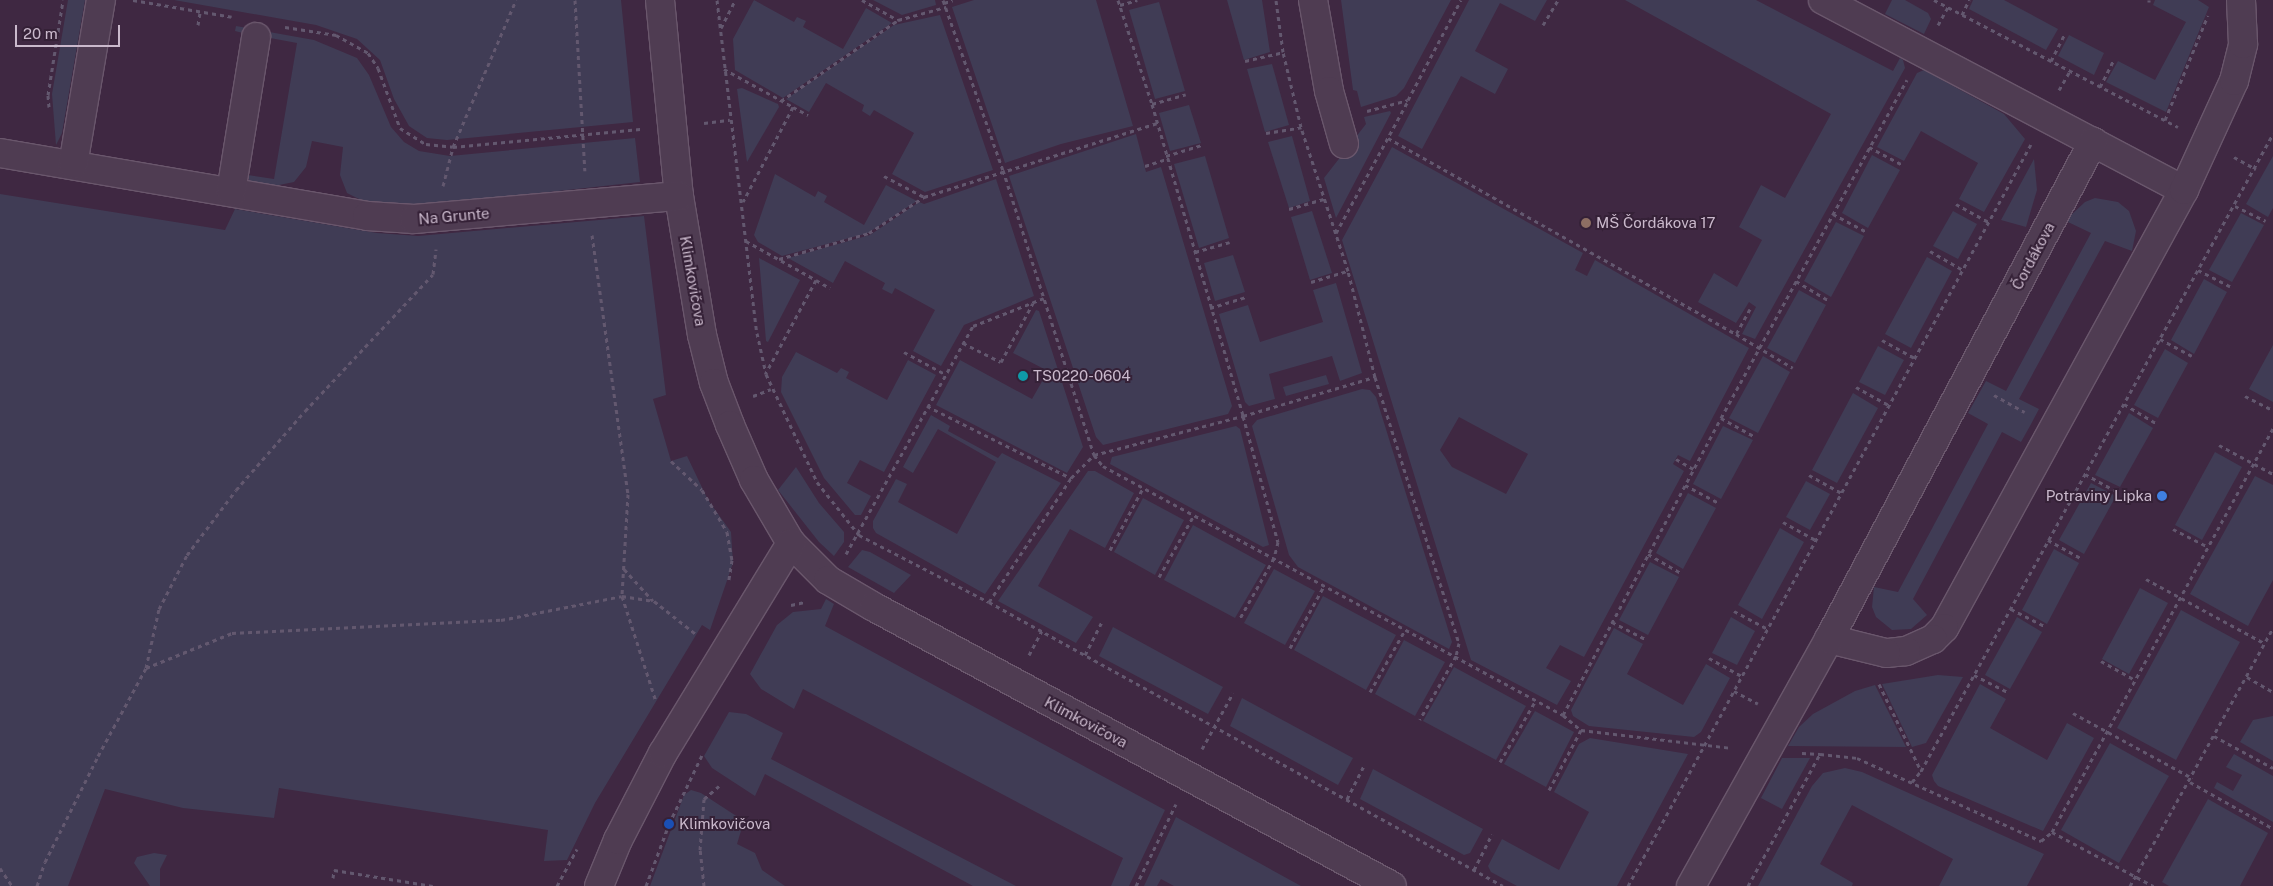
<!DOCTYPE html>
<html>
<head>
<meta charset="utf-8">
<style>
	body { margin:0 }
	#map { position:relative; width:2273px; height:886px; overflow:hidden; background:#3f2842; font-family:"Public Sans",sans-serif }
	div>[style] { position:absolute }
	.green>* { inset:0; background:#403c55 }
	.path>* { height:3px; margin-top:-1.5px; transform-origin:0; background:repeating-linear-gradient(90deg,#63586f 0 4px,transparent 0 8px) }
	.roads { filter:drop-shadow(1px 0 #6a576c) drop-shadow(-1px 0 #6a576c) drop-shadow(0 1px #6a576c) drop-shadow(0 -1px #6a576c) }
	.minor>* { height:28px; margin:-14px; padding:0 14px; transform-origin:14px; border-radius:14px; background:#4f3c52 }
	.dots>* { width:14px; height:14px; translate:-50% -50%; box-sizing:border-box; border:2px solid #352137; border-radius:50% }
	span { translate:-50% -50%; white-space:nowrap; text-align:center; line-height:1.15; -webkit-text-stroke:4px #352137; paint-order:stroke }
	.street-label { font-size:15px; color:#cab9cc }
	.poi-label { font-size:15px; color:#cab9cc }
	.left { translate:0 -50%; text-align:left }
	.right { translate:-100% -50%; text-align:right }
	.scale { position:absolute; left:15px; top:25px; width:105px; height:22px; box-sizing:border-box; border:2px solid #cab9cc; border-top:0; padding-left:6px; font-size:15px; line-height:18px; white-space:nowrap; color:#cab9cc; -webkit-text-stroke:4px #352137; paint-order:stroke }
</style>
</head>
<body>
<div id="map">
	<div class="green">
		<div style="clip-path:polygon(68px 0,85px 0,62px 133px,56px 145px,52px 94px)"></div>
		<div style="clip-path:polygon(174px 0,621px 0,633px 122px,447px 140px,427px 138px,409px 126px,394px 99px,380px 60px,357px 39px,316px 25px)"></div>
		<div style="clip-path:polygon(754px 0,794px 22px,797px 17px,806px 21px,803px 27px,843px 49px,866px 8px,892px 23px,783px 98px,735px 70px,733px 39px)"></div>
		<div style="clip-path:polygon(873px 0,935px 0,936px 5px,902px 15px)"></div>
		<div style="clip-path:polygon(974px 0,1096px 0,1133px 126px,1061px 144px,1005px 163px,952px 7px)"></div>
		<div style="clip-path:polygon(1227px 0,1262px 0,1270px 52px,1244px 60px)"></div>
		<div style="clip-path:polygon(1341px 0,1451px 0,1404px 88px,1396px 96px,1361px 107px,1357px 91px,1353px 90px)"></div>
		<div style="clip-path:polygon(1469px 0,1547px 0,1535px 21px,1500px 3px,1475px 51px,1508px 69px,1495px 94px,1461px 76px,1422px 149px,1398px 136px)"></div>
		<div style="clip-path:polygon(1625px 0,1756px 0,1893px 71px,1900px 58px,1903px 60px,1905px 68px,1755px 339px,1742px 334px,1756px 307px,1749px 302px,1736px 323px,1698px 302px,1714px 273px,1737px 287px,1762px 240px,1739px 227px,1761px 185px,1785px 198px,1831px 114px)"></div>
		<div style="clip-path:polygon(1892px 0,1905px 0,1928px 13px,1931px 19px,1924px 34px,1885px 14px)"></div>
		<div style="clip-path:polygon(1973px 0,2004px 0,2058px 29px,2046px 50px,1969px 9px)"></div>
		<div style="clip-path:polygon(2155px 0,2198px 0,2209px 7px,2166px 112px,2106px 82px,2118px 61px,2155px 80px,2186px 22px,2153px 5px)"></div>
		<div style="clip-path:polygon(1159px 2px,1185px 91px,1155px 99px,1129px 10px)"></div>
		<div style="clip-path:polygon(940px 15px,993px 170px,925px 192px,892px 174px,914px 133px,874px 110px,870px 116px,862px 111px,864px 105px,826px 83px,809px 112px,786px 99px,894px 25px)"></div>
		<div style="clip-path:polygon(236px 26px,314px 40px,357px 58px,369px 75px,391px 127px,404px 142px,419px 151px,450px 156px,635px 138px,640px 182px,432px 205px,390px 205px,365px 202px,347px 193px,340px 175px,343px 147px,312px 141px,306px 167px,294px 182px,274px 186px,255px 183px,249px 180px,248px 175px,274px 179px,297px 43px,243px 33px,235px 31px)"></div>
		<div style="clip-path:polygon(2069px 35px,2104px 53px,2094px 75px,2058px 56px)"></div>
		<div style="clip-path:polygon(1272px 64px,1289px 125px,1265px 132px,1247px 69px)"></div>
		<div style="clip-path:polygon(1924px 70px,2004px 114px,2025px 139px,1984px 212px,1959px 199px,1978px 163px,1921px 131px,1904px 161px,1877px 147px,1917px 73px)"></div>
		<div style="clip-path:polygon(742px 88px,778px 104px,779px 107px,747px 162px,737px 89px)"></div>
		<div style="clip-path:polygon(1189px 105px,1201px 143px,1170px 151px,1159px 113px)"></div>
		<div style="clip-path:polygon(1390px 111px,1391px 113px,1336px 218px,1324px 178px,1366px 124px,1364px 117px)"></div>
		<div style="clip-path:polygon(1136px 134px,1146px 172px,1161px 167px,1232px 406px,1228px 414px,1103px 445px,1096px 437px,1009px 176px)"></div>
		<div style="clip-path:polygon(1292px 136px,1310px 201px,1289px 208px,1268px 142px)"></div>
		<div style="clip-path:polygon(evenodd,1392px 147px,1583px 253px,1575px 270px,1587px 276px,1595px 260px,1749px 348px,1690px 461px,1678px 455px,1673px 464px,1684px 471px,1584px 657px,1560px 645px,1546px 668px,1571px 681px,1557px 705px,1471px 660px,1342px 240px,1392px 147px,1459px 417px,1528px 454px,1506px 494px,1452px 467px,1440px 450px,1459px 417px)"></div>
		<div style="clip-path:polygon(1872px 155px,1900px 170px,1868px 228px,1842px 213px)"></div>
		<div style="clip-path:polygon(1205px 156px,1229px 238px,1199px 248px,1174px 164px)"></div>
		<div style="clip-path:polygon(2273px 156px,2273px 208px,2268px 217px,2246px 204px)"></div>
		<div style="clip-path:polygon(2034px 159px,2037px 190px,2026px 227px,2001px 220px)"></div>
		<div style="clip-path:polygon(775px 174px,815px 197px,818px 191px,827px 196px,824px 202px,864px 225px,886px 185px,917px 201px,868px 233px,782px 256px,758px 242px,754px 235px)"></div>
		<div style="clip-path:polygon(996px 179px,1034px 296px,964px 325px,941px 366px,913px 351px,935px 310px,895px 288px,892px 294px,882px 289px,885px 283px,845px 261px,833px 283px,788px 258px,870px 235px,919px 202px,924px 204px)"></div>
		<div style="clip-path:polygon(0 194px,225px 230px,235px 209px,377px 233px,418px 236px,644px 216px,666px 395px,653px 399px,671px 461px,687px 456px,708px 500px,731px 532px,733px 563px,710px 630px,702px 625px,595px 803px,567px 860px,544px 861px,548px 830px,279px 788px,274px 818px,183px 808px,105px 789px,68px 886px,0 886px)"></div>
		<div style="clip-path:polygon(2095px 198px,2118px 202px,2129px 211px,2136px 231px,2132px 251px,2105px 241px,2019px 399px,2039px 409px,2030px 426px,2021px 442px,2002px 432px,1913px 599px,1927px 615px,1911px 629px,1892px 630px,1876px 617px,1872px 607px,1874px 587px,1898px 592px,1988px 424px,1968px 413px,1986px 381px,2006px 391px,2091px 233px,2068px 222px,2070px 216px,2085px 202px)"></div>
		<div style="clip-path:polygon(1312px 211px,1332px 273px,1310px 280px,1291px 217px)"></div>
		<div style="clip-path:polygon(1953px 211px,1977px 224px,1958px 259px,1933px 246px)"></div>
		<div style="clip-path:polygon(2241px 213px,2264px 225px,2232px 282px,2209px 270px)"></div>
		<div style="clip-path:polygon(1836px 222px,1864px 236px,1831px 297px,1804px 281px)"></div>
		<div style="clip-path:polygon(1233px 255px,1245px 292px,1215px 301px,1204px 263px)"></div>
		<div style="clip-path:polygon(1927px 257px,1952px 271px,1911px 348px,1885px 334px)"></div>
		<div style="clip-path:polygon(759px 258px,800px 280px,768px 342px,766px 341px)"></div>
		<div style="clip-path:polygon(2204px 279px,2227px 292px,2194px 354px,2171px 340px)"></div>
		<div style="clip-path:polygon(1336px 283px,1362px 373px,1340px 381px,1332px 356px,1269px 374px,1275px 399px,1249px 406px,1245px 402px,1219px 314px,1248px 305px,1260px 342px,1323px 322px,1313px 290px)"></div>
		<div style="clip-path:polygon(1799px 290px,1826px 305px,1795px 363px,1767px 348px)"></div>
		<div style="clip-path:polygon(1036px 310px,1039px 311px,1083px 447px,1067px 473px,936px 405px,960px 360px,1032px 399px,1048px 371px,1013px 353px)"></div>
		<div style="clip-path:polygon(2273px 345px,2273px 402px,2249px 389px)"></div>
		<div style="clip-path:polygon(1878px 346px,1904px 360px,1885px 395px,1859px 382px)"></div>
		<div style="clip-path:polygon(2165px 349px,2188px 363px,2158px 418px,2134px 405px)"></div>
		<div style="clip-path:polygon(796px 352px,837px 373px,841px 368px,849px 372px,846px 378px,887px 400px,908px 360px,936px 375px,884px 472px,860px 460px,847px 483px,871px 496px,861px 515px,855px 515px,824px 478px,781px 392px,782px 377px)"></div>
		<div style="clip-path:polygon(1763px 356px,1790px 372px,1758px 433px,1729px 418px)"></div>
		<div style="clip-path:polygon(1326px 375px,1329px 384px,1286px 396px,1283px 387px)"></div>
		<div style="clip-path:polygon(1362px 389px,1370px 390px,1376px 397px,1452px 642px,1449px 649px,1298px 567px,1289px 555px,1252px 426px,1257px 420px)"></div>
		<div style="clip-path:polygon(1853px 393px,1878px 408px,1837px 483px,1812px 470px)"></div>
		<div style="clip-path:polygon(2129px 413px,2153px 428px,2120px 487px,2095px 475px)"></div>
		<div style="clip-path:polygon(931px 415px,950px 426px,948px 431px,998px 458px,1002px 453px,1061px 483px,985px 594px,876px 533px,873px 528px,873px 521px,896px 479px,907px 484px,898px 502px,957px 534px,996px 462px,938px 429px,913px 473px,903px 467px)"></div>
		<div style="clip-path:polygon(1236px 426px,1240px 429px,1269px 545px,1263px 547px,1110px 464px,1112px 457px)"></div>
		<div style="clip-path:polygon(1723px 426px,1753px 440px,1721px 499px,1693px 484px)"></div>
		<div style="clip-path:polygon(2215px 452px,2242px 467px,2202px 540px,2175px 525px)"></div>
		<div style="clip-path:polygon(796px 467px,819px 503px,844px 532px,844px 542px,834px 556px,819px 542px,778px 490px)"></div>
		<div style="clip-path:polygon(1088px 471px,1095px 471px,1134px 493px,1105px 548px,1070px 529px,1038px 586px,1093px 617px,1076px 643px,998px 601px)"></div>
		<div style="clip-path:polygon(2255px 476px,2273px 485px,2273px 580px,2248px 626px,2190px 594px)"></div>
		<div style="clip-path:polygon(1806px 481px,1830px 494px,1810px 530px,1786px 517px)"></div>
		<div style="clip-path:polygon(2091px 483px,2116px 496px,2084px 554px,2059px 540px)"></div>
		<div style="clip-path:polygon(1688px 493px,1716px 508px,1683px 569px,1656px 553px)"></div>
		<div style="clip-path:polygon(1143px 498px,1184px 520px,1155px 575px,1114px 552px)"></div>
		<div style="clip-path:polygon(1193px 525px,1266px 565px,1235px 618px,1164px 580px)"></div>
		<div style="clip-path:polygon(1780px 528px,1804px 542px,1762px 619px,1738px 605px)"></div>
		<div style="clip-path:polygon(2054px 549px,2079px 563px,2047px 624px,2022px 610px)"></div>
		<div style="clip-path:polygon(862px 550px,870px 552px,911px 575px,894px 593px,848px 567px)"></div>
		<div style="clip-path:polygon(1650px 562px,1679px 577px,1648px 635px,1619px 620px)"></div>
		<div style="clip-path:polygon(1274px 569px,1315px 591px,1285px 645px,1244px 623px)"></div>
		<div style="clip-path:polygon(2140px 588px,2168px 603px,2129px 674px,2102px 659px)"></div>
		<div style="clip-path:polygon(1323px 596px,1396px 635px,1366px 690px,1294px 650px)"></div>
		<div style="clip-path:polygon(826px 599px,834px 604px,825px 626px,1165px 810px,1129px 886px,1111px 886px,1123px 858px,803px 689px,794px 709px,761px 689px,750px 674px,777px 625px,793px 612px,821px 609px)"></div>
		<div style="clip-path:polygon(2181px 610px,2240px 642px,2176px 760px,2117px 728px)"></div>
		<div style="clip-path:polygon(1731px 617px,1755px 631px,1737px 665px,1712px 653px)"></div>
		<div style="clip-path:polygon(2017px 617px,2042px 632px,2010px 689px,1985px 675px)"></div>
		<div style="clip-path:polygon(1113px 627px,1223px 687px,1208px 714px,1099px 656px)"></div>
		<div style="clip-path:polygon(1614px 628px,1643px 644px,1627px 674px,1683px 705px,1706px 664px,1730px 678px,1701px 732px,1694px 737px,1589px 726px,1573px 716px,1571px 710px)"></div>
		<div style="clip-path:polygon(1404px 640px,1445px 662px,1415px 716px,1375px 694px)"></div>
		<div style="clip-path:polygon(1454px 667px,1526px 706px,1496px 760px,1423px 721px)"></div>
		<div style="clip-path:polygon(1938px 675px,1963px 677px,1926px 743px,1912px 747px,1882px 684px)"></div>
		<div style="clip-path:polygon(1980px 684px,2006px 699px,1990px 728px,2047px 760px,2067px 723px,2094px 738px,2043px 831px,1938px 786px,1934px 781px,1932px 775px)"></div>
		<div style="clip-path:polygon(1875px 685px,1906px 747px,1788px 746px,1799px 727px,1813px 714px,1855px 691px)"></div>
		<div style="clip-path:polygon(1242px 698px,1353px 758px,1338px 785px,1230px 726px)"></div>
		<div style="clip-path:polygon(1535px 711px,1574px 732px,1546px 787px,1504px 764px)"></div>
		<div style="clip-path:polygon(729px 712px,746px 714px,783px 733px,771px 759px,1016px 886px,973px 886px,765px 774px,755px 796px,712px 768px,704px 756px)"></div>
		<div style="clip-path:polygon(2273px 716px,2273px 761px,2240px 742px,2253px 720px)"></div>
		<div style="clip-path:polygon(1590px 738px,1688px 754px,1617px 886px,1517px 886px,1491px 872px,1488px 866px,1502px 839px,1559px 870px,1589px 812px,1554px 792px,1579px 744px)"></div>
		<div style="clip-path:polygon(2110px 743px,2169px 776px,2119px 863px,2061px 830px)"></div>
		<div style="clip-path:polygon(2234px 754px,2273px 776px,2273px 822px,2214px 788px,2217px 782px,2233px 791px,2242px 775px,2226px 767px)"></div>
		<div style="clip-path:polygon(1782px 758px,1810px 758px,1782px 809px,1761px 798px)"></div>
		<div style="clip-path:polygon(1845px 768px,1862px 772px,2044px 854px,2027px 886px,1939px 886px,1953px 859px,1852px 805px,1820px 864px,1853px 883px,1852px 886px,1758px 886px,1812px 786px,1823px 773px)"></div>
		<div style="clip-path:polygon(1373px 769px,1483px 829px,1470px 853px,1464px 855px,1360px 799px)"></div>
		<div style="clip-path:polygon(691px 790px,701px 793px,744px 821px,737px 844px,755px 853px,762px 870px,785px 886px,650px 886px,684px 795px)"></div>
		<div style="clip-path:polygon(2208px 799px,2268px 833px,2240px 886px,2169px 886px,2162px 882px)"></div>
		<div style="clip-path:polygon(1176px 817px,1301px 886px,1174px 886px,1161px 879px,1157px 886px,1144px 886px)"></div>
		<div style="clip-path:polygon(154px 853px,167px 855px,160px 869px,160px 886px,150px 886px,134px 863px,137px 857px)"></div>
	</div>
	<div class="path">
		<div style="left:133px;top:0;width:100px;rotate:9.7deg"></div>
		<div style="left:575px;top:0;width:171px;rotate:86.7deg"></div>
		<div style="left:717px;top:0;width:335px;rotate:83.2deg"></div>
		<div style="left:757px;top:333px;width:42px;rotate:77.6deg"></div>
		<div style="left:766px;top:374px;width:119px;rotate:64.7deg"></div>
		<div style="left:817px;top:482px;width:68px;rotate:51.6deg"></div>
		<div style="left:859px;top:535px;width:146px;rotate:27.3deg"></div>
		<div style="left:989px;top:602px;width:587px;rotate:28.92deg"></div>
		<div style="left:862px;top:0;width:41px;rotate:29.1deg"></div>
		<div style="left:898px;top:20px;width:50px;rotate:-15.2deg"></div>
		<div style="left:943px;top:0;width:180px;rotate:70.6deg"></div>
		<div style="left:1003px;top:170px;width:299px;rotate:72.3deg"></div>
		<div style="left:1094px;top:455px;width:14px;rotate:51deg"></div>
		<div style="left:1103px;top:466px;width:523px;rotate:28.43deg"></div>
		<div style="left:1563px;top:715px;width:23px;rotate:40deg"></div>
		<div style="left:1581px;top:730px;width:151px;rotate:6.8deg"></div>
		<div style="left:1118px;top:0;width:109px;rotate:71.9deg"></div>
		<div style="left:1152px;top:104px;width:325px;rotate:73.7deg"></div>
		<div style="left:1243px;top:416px;width:138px;rotate:-16.5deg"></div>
		<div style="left:1375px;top:377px;width:109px;rotate:-104.3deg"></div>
		<div style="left:1348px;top:271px;width:151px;rotate:-108.1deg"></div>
		<div style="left:1301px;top:127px;width:77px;rotate:-103.5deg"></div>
		<div style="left:1283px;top:52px;width:52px;rotate:-97.7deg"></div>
		<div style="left:1934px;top:0;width:275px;rotate:27.5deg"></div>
		<div style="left:2149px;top:2px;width:2px;rotate:-90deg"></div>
		<div style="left:944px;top:3px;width:9px;rotate:-18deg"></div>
		<div style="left:1120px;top:5px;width:18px;rotate:-16deg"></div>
		<div style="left:1962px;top:15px;width:17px;rotate:-65deg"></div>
		<div style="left:198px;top:25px;width:13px;rotate:-81deg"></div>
		<div style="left:1543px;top:25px;width:29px;rotate:-59deg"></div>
		<div style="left:1938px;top:25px;width:21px;rotate:-61deg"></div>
		<div style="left:285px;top:27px;width:52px;rotate:8.9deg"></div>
		<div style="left:336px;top:35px;width:37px;rotate:29deg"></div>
		<div style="left:368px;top:53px;width:18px;rotate:56deg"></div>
		<div style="left:378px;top:68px;width:64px;rotate:69.9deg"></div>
		<div style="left:400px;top:128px;width:31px;rotate:32deg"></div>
		<div style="left:426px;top:144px;width:27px;rotate:6deg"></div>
		<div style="left:453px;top:147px;width:188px;rotate:-5.5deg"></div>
		<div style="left:721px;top:28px;width:31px;rotate:-63deg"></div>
		<div style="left:1245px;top:61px;width:39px;rotate:-13deg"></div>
		<div style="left:2051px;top:61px;width:31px;rotate:-63deg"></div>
		<div style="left:724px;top:69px;width:79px;rotate:28.8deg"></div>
		<div style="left:793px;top:107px;width:107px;rotate:117.8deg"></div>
		<div style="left:2100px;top:87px;width:30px;rotate:-63deg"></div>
		<div style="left:2059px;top:90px;width:22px;rotate:-60deg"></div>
		<div style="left:781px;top:101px;width:142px;rotate:-34.7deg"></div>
		<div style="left:1152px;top:104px;width:35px;rotate:-16deg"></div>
		<div style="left:49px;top:107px;width:12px;rotate:-95deg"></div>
		<div style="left:48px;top:95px;width:96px;rotate:-81deg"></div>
		<div style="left:793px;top:107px;width:17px;rotate:28deg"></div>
		<div style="left:1367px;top:111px;width:42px;rotate:-15deg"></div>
		<div style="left:1408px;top:100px;width:113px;rotate:-62.1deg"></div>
		<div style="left:2165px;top:120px;width:113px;rotate:-67.7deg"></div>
		<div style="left:704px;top:123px;width:26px;rotate:-7deg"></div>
		<div style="left:1266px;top:133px;width:36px;rotate:-9deg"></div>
		<div style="left:1388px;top:138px;width:399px;rotate:29.4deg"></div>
		<div style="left:1869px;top:147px;width:38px;rotate:28deg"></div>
		<div style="left:1166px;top:156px;width:37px;rotate:-17deg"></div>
		<div style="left:2234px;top:157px;width:25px;rotate:29deg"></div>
		<div style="left:1145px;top:166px;width:23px;rotate:-18deg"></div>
		<div style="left:884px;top:176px;width:45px;rotate:27.7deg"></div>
		<div style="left:924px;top:197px;width:244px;rotate:-17.6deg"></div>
		<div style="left:443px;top:186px;width:40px;rotate:-75.6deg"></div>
		<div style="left:453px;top:147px;width:160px;rotate:-66.8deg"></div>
		<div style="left:1956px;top:204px;width:38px;rotate:29deg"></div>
		<div style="left:2235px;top:206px;width:34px;rotate:26deg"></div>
		<div style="left:1289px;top:209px;width:37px;rotate:-16deg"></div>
		<div style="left:1833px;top:214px;width:38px;rotate:28deg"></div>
		<div style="left:1336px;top:233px;width:150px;rotate:-61.4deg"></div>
		<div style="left:592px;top:235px;width:261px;rotate:82.1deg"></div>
		<div style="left:628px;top:494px;width:102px;rotate:93.4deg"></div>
		<div style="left:622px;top:596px;width:110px;rotate:72.1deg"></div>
		<div style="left:746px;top:241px;width:80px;rotate:29.1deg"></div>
		<div style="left:816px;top:280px;width:106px;rotate:118.3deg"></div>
		<div style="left:1930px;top:251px;width:38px;rotate:30deg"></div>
		<div style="left:1195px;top:252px;width:36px;rotate:-16deg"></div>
		<div style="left:779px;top:259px;width:94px;rotate:-16.1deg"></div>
		<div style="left:869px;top:233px;width:66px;rotate:-33.2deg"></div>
		<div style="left:2198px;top:270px;width:36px;rotate:27deg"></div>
		<div style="left:816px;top:280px;width:16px;rotate:30deg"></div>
		<div style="left:1796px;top:281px;width:39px;rotate:31deg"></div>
		<div style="left:1311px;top:282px;width:39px;rotate:-17deg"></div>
		<div style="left:1210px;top:308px;width:38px;rotate:-17deg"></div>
		<div style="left:1750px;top:309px;width:29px;rotate:119deg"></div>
		<div style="left:1736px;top:334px;width:66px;rotate:30.8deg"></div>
		<div style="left:2160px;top:339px;width:36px;rotate:28deg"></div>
		<div style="left:1882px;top:340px;width:38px;rotate:29deg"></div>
		<div style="left:963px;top:343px;width:42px;rotate:26.6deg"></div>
		<div style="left:1001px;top:362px;width:67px;rotate:-61.5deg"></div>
		<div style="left:904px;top:352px;width:47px;rotate:28.2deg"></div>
		<div style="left:1375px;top:377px;width:279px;rotate:72.5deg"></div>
		<div style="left:1459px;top:643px;width:13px;rotate:103deg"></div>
		<div style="left:1456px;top:656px;width:73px;rotate:119.7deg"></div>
		<div style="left:1856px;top:387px;width:39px;rotate:29deg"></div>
		<div style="left:1994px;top:395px;width:35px;rotate:29deg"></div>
		<div style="left:753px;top:396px;width:19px;rotate:-21deg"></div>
		<div style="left:2245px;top:396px;width:31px;rotate:27deg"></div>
		<div style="left:2124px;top:404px;width:37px;rotate:31deg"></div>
		<div style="left:927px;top:406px;width:161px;rotate:26.6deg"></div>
		<div style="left:1721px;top:418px;width:39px;rotate:29deg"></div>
		<div style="left:2219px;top:445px;width:61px;rotate:28.2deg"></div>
		<div style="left:1676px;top:459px;width:20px;rotate:30deg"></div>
		<div style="left:671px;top:461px;width:42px;rotate:43.1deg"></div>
		<div style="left:702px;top:490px;width:49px;rotate:59.2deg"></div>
		<div style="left:727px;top:532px;width:28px;rotate:80deg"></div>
		<div style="left:732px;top:560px;width:20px;rotate:99deg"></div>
		<div style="left:2085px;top:474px;width:38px;rotate:29deg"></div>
		<div style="left:1809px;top:475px;width:38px;rotate:29deg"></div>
		<div style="left:1685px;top:485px;width:38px;rotate:28deg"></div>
		<div style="left:1783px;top:522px;width:38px;rotate:29deg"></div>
		<div style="left:2173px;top:529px;width:38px;rotate:27deg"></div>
		<div style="left:2048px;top:540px;width:39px;rotate:29deg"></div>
		<div style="left:1110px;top:550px;width:70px;rotate:-62deg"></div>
		<div style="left:846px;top:554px;width:261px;rotate:-60.9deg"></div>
		<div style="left:973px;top:326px;width:76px;rotate:-21.5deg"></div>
		<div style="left:1648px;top:554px;width:38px;rotate:30deg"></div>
		<div style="left:624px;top:569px;width:43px;rotate:47.8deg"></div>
		<div style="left:1159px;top:577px;width:71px;rotate:-60.6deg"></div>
		<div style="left:2146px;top:579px;width:134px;rotate:28.5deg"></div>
		<div style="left:989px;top:602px;width:149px;rotate:-56.5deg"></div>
		<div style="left:1071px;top:478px;width:33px;rotate:-45deg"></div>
		<div style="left:1094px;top:455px;width:154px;rotate:-14.7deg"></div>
		<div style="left:1243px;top:416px;width:131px;rotate:74.5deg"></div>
		<div style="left:1278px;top:542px;width:16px;rotate:104deg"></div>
		<div style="left:1274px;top:558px;width:71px;rotate:119.4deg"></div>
		<div style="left:791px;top:605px;width:14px;rotate:-12deg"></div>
		<div style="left:2011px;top:609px;width:38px;rotate:27deg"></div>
		<div style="left:1734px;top:611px;width:38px;rotate:28deg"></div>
		<div style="left:1612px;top:622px;width:37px;rotate:27deg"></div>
		<div style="left:1290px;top:648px;width:71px;rotate:-61.3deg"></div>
		<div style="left:1029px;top:655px;width:27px;rotate:-62deg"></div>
		<div style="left:1085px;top:655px;width:37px;rotate:-63deg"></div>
		<div style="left:1709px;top:658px;width:38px;rotate:29deg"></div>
		<div style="left:2101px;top:661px;width:37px;rotate:29deg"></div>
		<div style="left:146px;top:668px;width:93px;rotate:-22.1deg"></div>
		<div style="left:232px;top:633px;width:269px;rotate:-2.8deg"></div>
		<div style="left:501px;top:620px;width:123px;rotate:-11.2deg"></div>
		<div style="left:622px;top:596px;width:32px;rotate:9deg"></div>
		<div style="left:654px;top:601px;width:55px;rotate:38.3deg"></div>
		<div style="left:1974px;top:675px;width:39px;rotate:27deg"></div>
		<div style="left:2247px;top:677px;width:30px;rotate:30deg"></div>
		<div style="left:1879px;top:684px;width:97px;rotate:64.2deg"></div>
		<div style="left:1734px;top:691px;width:27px;rotate:28deg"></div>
		<div style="left:1370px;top:692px;width:71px;rotate:-60.6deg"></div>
		<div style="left:2073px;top:713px;width:136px;rotate:28.6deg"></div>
		<div style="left:1563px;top:715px;width:336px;rotate:-62deg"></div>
		<div style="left:1721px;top:418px;width:386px;rotate:-61.2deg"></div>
		<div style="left:2214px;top:736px;width:67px;rotate:28.5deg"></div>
		<div style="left:1202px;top:749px;width:64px;rotate:-61deg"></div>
		<div style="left:1802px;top:753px;width:18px;rotate:3deg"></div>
		<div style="left:1500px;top:762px;width:72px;rotate:-59.9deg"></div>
		<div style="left:1912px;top:782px;width:14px;rotate:-51deg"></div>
		<div style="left:1921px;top:771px;width:728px;rotate:-61.08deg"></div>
		<div style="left:2190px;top:782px;width:94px;rotate:29.3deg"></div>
		<div style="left:1549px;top:790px;width:68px;rotate:-61.9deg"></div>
		<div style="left:1347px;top:799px;width:39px;rotate:-63deg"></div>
		<div style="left:2052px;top:832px;width:460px;rotate:-61.3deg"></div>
		<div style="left:0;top:868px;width:22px;rotate:56deg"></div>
		<div style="left:1474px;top:870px;width:40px;rotate:-63.4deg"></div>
		<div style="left:333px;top:878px;width:8px;rotate:-83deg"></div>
		<div style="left:334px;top:870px;width:100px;rotate:9.2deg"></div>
		<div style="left:37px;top:886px;width:25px;rotate:-72deg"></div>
		<div style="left:45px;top:862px;width:119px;rotate:-63.4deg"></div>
		<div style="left:98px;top:756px;width:100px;rotate:-61.4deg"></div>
		<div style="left:146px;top:668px;width:60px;rotate:-77.6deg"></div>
		<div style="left:159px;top:609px;width:61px;rotate:-62.6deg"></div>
		<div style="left:187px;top:555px;width:81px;rotate:-53deg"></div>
		<div style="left:236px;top:490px;width:105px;rotate:-48.9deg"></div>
		<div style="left:305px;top:411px;width:187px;rotate:-46.9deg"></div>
		<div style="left:433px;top:274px;width:25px;rotate:-83deg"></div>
		<div style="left:557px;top:886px;width:42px;rotate:-61.6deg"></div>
		<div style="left:646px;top:886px;width:66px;rotate:-69.6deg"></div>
		<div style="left:669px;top:824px;width:76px;rotate:-64.4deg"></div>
		<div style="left:704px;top:886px;width:36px;rotate:-96deg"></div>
		<div style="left:700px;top:850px;width:51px;rotate:-85.5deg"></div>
		<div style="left:704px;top:799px;width:20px;rotate:-41deg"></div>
		<div style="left:1136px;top:886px;width:91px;rotate:-64deg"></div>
		<div style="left:1628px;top:886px;width:844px;rotate:-61.49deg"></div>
		<div style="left:1748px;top:886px;width:150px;rotate:-61.4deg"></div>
		<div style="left:1820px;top:754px;width:37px;rotate:6deg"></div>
		<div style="left:1857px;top:758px;width:202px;rotate:24.3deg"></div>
		<div style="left:2041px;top:841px;width:14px;rotate:-39deg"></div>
		<div style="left:2052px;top:832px;width:115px;rotate:28.1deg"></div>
		<div style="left:2130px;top:886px;width:295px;rotate:-61deg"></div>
	</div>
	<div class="roads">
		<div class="minor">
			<div style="left:660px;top:0;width:197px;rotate:84.5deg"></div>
			<div style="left:679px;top:196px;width:141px;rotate:80.6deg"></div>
			<div style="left:702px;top:335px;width:49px;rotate:76deg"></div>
			<div style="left:714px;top:383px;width:45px;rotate:69.1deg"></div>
			<div style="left:730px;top:425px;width:60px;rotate:66.4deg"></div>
			<div style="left:754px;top:480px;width:73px;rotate:59.6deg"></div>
			<div style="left:791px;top:543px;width:52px;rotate:45deg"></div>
			<div style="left:828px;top:580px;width:53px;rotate:30.4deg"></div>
			<div style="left:874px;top:607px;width:588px;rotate:28.31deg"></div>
			<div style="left:1313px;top:0;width:92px;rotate:80deg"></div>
			<div style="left:1329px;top:91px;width:55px;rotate:74.2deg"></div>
			<div style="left:1823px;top:0;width:408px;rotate:27.8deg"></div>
			<div style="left:2184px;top:190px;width:499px;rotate:118.7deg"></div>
			<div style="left:1944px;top:628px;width:16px;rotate:135deg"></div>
			<div style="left:1933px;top:639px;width:30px;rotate:156deg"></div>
			<div style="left:1906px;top:651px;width:20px;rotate:174deg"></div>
			<div style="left:1886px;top:653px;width:59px;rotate:-166.2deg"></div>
			<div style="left:0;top:153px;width:372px;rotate:9.7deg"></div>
			<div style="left:367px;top:216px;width:47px;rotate:3.7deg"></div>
			<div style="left:414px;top:219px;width:266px;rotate:-5deg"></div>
			<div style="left:73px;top:165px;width:167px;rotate:-80.4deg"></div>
			<div style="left:2184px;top:190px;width:120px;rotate:-65.4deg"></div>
			<div style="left:2234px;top:81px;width:38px;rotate:-76deg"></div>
			<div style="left:2243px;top:44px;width:44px;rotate:-92.6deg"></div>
			<div style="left:231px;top:192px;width:157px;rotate:-80.8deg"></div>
			<div style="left:599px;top:886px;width:50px;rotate:-67.6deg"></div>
			<div style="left:618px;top:840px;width:98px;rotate:-62.7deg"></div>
			<div style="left:663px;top:753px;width:246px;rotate:-58.6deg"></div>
			<div style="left:1691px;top:886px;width:283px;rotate:-60.8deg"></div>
			<div style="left:1829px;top:639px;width:563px;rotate:-62.02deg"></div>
		</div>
	</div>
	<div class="dots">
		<div style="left:1586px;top:223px;background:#8d6e63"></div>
		<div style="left:1023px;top:376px;background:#0f9aa8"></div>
		<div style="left:2162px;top:496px;background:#3f7fe0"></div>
		<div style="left:669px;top:824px;background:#1a4fb4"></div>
	</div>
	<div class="street-label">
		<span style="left:454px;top:216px;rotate:-5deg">Na Grunte</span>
		<span style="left:2033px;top:256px;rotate:-62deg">Čordákova</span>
		<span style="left:693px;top:281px;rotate:80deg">Klimkovičova</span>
		<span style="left:1086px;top:722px;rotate:28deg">Klimkovičova</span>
	</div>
	<div class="poi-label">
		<span class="left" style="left:1596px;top:223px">MŠ Čordákova 17</span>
		<span class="left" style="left:1033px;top:376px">TS0220-0604</span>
		<span class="right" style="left:2152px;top:496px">Potraviny Lipka</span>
		<span class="left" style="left:679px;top:824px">Klimkovičova</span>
	</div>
	<div class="scale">20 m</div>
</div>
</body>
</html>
